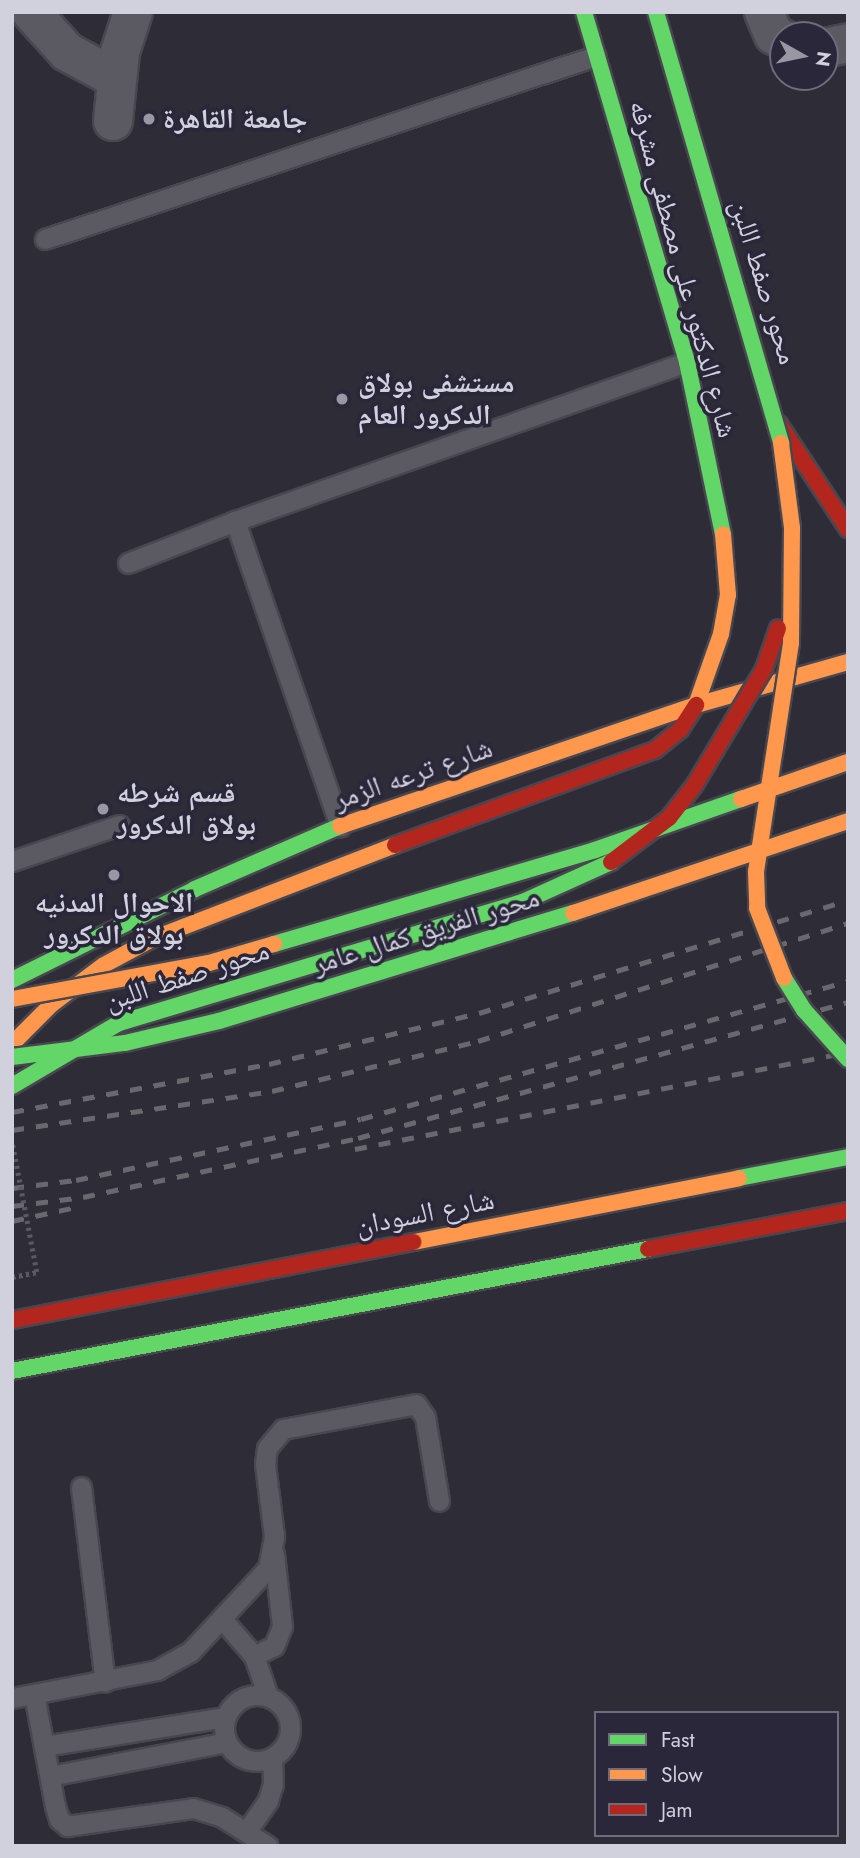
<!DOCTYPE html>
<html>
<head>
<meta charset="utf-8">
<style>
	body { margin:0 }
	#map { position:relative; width:860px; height:1858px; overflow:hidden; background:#2e2c37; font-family:Jost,"Noto Naskh Arabic",sans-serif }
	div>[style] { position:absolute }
	.path>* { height:4.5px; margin-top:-2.25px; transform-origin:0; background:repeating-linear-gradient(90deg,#5a5a62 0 3.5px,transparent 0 7px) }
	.roads { filter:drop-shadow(2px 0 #484750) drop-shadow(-2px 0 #484750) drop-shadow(0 2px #484750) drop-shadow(0 -2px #484750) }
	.lane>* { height:19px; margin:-9.5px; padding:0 9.5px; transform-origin:9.5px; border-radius:9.5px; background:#5b5a62 }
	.lane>.ring { margin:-9.5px; padding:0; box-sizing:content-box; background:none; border:19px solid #5b5a62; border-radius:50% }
	.street>* { height:38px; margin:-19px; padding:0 19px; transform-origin:19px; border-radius:19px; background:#5b5a62 }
	.fast>* { height:16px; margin:-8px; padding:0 8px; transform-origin:8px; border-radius:8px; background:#63d668 }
	.slow>* { height:16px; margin:-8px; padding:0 8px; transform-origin:8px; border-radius:8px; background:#ff974d }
	.jam>* { height:16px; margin:-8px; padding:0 8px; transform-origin:8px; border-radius:8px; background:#b3261e }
	.rail>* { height:5px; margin-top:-2.5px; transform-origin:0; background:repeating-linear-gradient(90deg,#68686e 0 12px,transparent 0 24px) }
	.path-bridge>* { height:4.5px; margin-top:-2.25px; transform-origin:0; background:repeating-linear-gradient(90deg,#5a5a62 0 3.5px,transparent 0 7px) }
	.bridges { filter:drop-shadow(2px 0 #484750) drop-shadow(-2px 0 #484750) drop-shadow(0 2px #484750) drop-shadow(0 -2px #484750) }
	.fast-bridge>* { height:16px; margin:-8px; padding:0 8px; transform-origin:8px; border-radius:8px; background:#63d668 }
	.slow-bridge>* { height:16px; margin:-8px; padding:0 8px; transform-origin:8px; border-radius:8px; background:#ff974d }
	.jam-bridge>* { height:16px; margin:-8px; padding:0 8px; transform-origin:8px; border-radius:8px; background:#b3261e }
	.dots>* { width:19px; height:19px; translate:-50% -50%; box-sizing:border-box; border:4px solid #2a273b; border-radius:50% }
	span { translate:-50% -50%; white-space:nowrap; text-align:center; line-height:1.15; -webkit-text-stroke:7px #2a273b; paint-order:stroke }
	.poi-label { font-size:28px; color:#d1d0dd; font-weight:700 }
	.left { translate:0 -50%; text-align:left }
	.street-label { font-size:28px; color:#d1d0dd }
	.frame { position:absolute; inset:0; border:14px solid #d1d0dd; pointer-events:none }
	.legend { position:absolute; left:594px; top:1711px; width:245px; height:126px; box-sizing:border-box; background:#2a273b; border:2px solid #6d6b7c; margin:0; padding:9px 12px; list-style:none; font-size:21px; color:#d1d0dd }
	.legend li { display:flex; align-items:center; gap:14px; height:35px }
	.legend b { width:35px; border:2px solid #6d6b7c }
	.north { position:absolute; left:769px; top:21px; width:70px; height:70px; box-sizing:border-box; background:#2a273b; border:2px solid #6d6b7c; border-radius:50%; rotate:99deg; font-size:19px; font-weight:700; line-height:28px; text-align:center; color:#d1d0dd }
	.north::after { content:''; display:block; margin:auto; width:24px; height:32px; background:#9897a3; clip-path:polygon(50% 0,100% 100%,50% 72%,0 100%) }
</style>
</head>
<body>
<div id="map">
	<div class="path">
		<div style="left:12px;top:1145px;width:1px"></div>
		<div style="left:12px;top:1277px;width:25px;rotate:-11deg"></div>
	</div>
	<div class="roads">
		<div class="lane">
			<div style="left:45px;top:239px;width:580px;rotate:-18.4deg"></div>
			<div style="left:235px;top:521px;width:323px;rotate:71deg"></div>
			<div style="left:128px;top:563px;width:115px;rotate:-21.4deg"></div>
			<div style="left:235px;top:521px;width:479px;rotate:-19.4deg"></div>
			<div style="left:12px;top:861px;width:113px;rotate:-18.6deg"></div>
			<div style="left:81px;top:1487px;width:196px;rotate:83deg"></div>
			<div style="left:222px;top:1619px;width:49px;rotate:49.1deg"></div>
			<div style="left:254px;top:1656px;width:42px;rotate:70.7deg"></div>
			<div style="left:254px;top:1656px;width:22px;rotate:-27deg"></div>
			<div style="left:274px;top:1646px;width:22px;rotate:-68deg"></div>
			<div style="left:282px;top:1626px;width:73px;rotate:-96.3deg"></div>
			<div style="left:34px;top:1694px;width:114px;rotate:79.4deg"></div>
			<div style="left:55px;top:1806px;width:14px;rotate:73deg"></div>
			<div style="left:59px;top:1819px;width:11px;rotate:41deg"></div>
			<div style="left:67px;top:1826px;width:127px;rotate:-8.1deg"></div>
			<div style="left:193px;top:1808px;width:30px;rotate:17deg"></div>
			<div style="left:222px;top:1817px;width:54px;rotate:32.2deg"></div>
			<div class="ring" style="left:224px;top:1695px;width:47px;height:47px"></div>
			<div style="left:12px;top:1698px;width:148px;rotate:-10.9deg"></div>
			<div style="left:157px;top:1670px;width:38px;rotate:-29deg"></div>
			<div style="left:190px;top:1652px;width:115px;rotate:-47.1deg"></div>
			<div style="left:268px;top:1568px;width:33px;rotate:-79deg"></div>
			<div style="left:274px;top:1536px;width:73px;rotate:-97.1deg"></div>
			<div style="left:265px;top:1464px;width:16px;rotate:-83deg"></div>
			<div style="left:267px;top:1448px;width:25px;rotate:-50deg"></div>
			<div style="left:283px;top:1429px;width:135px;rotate:-10.6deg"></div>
			<div style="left:416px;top:1404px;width:16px;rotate:55deg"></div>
			<div style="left:425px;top:1417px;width:85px;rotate:80.5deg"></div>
			<div style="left:44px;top:1746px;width:184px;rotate:-9.1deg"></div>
			<div style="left:50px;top:1776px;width:180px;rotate:-10.9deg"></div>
			<div style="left:246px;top:1832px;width:39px;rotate:-55deg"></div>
			<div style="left:268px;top:1800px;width:17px;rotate:-73deg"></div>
			<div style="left:273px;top:1784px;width:26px;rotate:-92deg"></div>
		</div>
		<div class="street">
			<div style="left:31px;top:12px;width:54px;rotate:48deg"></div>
			<div style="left:67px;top:52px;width:55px;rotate:28.4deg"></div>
			<div style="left:764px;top:12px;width:25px;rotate:67deg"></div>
			<div style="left:774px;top:35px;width:10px;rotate:24deg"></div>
			<div style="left:825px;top:48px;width:24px;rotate:-12deg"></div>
			<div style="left:113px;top:121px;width:69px;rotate:-84.2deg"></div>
			<div style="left:120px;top:52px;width:42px;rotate:-72deg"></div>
		</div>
		<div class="fast">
			<div style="left:584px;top:12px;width:365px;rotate:73.6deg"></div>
			<div style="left:687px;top:362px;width:176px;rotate:78.2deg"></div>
			<div style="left:12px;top:980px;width:204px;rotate:-26.4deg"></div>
			<div style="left:195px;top:889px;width:158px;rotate:-23.5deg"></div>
			<div style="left:739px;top:1178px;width:111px;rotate:-10.9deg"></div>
			<div style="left:12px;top:1371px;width:648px;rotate:-10.86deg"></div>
		</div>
		<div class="slow">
			<div style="left:696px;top:705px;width:75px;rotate:-70.6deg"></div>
			<div style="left:721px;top:634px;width:40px;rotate:-80deg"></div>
			<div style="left:728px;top:595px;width:61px;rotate:-94.7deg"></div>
			<div style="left:340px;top:826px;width:376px;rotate:-18.8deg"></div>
			<div style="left:696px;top:705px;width:158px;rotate:-15.8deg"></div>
			<div style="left:12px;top:1044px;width:57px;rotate:-45deg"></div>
			<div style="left:52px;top:1004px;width:65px;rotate:-36.9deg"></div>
			<div style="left:104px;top:965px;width:55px;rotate:-28.4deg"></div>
			<div style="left:152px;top:939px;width:261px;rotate:-21.1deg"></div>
			<div style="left:414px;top:1242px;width:331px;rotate:-11.1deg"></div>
		</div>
		<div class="jam">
			<div style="left:779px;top:424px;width:126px;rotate:56.7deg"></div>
			<div style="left:395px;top:845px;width:277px;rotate:-20.1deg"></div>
			<div style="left:655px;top:750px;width:32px;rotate:-39deg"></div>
			<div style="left:680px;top:730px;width:30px;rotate:-57deg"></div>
			<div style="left:648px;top:1249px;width:204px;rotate:-10.8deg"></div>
			<div style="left:12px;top:1320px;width:409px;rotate:-11deg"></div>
		</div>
	</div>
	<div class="rail">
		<div style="left:12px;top:1112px;width:261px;rotate:-10.6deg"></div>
		<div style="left:269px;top:1064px;width:216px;rotate:-13.7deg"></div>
		<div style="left:479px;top:1013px;width:386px;rotate:-17deg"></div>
		<div style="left:12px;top:1130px;width:263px;rotate:-8.5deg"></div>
		<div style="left:272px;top:1091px;width:212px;rotate:-13.6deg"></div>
		<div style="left:478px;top:1041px;width:388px;rotate:-17.7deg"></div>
		<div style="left:355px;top:1149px;width:502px;rotate:-11.13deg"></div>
		<div style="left:12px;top:1188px;width:64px;rotate:-7.1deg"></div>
		<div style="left:76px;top:1180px;width:291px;rotate:-12.1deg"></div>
		<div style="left:361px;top:1119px;width:506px;rotate:-15.82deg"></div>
		<div style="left:12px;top:1206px;width:72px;rotate:-7.2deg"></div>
		<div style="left:83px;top:1197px;width:281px;rotate:-12.1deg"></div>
		<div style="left:358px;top:1138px;width:509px;rotate:-15.51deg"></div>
		<div style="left:12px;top:1221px;width:71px;rotate:-12.3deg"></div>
	</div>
	<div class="path-bridge">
		<div style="left:13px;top:1145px;width:129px;rotate:79.3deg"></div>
	</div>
	<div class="bridges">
		<div class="fast-bridge">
			<div style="left:656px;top:12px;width:449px;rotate:73.8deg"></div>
			<div style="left:274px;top:944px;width:334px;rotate:-16.3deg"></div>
			<div style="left:595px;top:850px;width:155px;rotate:-19.3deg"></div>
			<div style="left:784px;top:978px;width:38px;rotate:58deg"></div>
			<div style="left:804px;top:1010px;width:66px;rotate:48.1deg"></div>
			<div style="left:12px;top:1057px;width:114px;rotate:-7.1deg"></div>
			<div style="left:125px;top:1043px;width:97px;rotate:-13.2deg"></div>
			<div style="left:219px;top:1021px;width:370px;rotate:-17deg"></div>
			<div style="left:12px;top:1086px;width:124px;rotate:-30.5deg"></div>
			<div style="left:119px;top:1023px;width:424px;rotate:-16.7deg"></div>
			<div style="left:525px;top:901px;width:94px;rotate:-24.4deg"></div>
		</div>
		<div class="slow-bridge">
			<div style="left:781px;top:443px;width:86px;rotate:82.6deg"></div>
			<div style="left:792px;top:528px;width:115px;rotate:90.5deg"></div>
			<div style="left:791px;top:643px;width:231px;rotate:98.7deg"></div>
			<div style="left:756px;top:871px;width:37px;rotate:88deg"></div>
			<div style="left:757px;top:908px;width:75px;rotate:68.9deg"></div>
			<div style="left:741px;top:799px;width:113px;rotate:-19.1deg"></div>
			<div style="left:573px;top:913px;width:290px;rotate:-18.5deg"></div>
			<div style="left:12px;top:999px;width:200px;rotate:-10.4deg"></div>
			<div style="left:209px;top:963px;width:68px;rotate:-16.3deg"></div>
		</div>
		<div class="jam-bridge">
			<div style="left:611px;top:862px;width:73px;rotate:-37.2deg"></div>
			<div style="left:669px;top:818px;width:41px;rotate:-52deg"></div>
			<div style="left:694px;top:786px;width:136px;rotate:-59.1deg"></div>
			<div style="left:764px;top:669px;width:43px;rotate:-71.1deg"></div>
		</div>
	</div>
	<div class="dots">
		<div style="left:149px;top:119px;background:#9897a3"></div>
		<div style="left:342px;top:399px;background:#9897a3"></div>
		<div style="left:103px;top:809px;background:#9897a3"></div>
		<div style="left:114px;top:875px;background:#9897a3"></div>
	</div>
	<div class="poi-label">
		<span class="left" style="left:163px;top:119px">جامعة القاهرة</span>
		<span class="left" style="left:358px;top:399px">مستشفى بولاق<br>الدكرور العام</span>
		<span class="left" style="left:117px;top:809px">قسم شرطه<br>بولاق الدكرور</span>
		<span style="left:114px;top:919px">الاحوال المدنيه<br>بولاق الدكرور</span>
	</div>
	<div class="street-label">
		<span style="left:683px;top:269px;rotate:75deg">شارع الدكتور على مصطفى مشرفه</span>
		<span style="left:764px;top:282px;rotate:73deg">محور صفط اللبن</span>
		<span style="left:413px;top:774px;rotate:-19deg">شارع ترعه الزمر</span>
		<span style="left:426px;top:931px;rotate:-17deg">محور الفريق كمال عامر</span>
		<span style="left:187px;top:976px;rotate:-18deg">محور صفط اللبن</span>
		<span style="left:425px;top:1213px;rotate:-11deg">شارع السودان</span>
	</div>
	<div class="frame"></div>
	<ul class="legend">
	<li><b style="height:9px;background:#63d668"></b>Fast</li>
	<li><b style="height:9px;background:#ff974d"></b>Slow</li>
	<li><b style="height:9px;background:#b3261e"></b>Jam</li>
	</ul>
	<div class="north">N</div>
</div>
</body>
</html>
